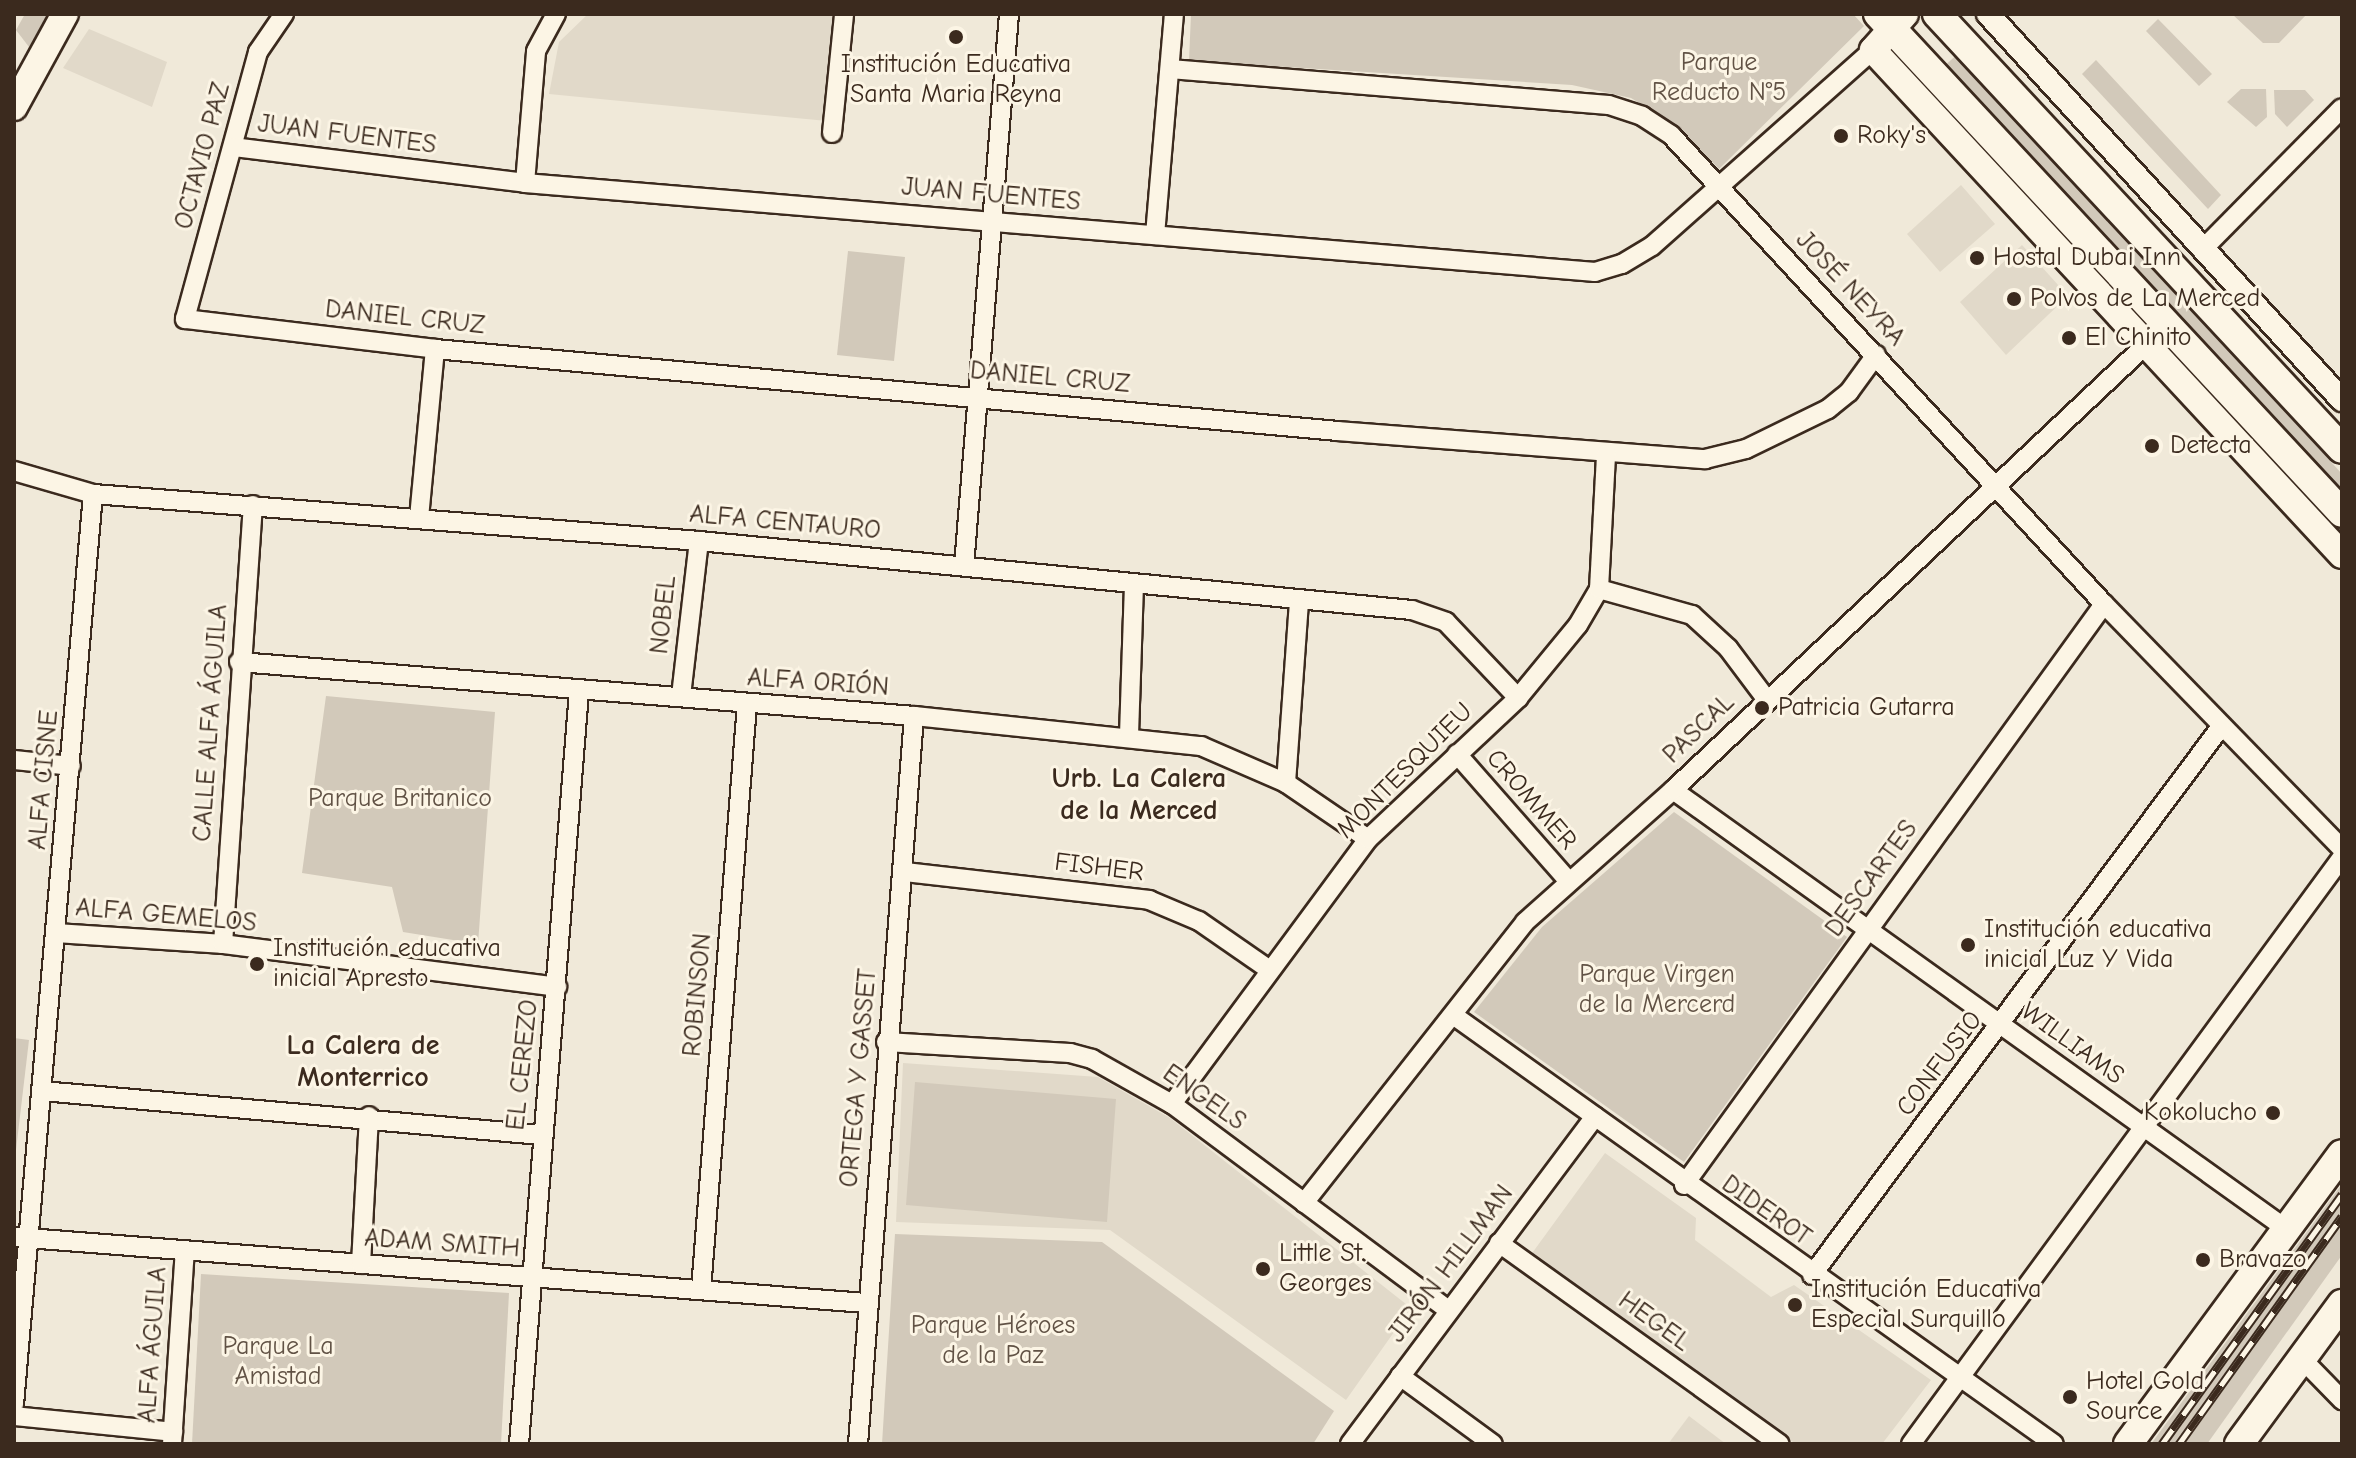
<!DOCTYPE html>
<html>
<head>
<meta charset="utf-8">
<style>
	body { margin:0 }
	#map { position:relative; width:2356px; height:1458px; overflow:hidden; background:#f0e9d9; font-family:"Comic Neue",sans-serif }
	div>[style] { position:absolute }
	.built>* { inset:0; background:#e1d9c9 }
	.green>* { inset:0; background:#d2c9ba }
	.roads { filter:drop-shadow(2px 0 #3b2a1e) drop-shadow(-2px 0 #3b2a1e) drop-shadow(0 2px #3b2a1e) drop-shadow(0 -2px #3b2a1e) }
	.minor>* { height:18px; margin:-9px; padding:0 9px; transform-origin:9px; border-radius:9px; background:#fcf5e5 }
	.tertiary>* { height:22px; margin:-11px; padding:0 11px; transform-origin:11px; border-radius:11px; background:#fcf5e5 }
	.secondary>* { height:26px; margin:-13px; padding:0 13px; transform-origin:13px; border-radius:13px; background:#fcf5e5 }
	.primary>* { height:28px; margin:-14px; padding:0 14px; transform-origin:14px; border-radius:14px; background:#fcf5e5 }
	.rail>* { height:9px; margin-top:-4.5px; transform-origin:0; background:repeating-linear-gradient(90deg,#fcf5e5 0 18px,#3b2a1e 0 36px); box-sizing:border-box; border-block:2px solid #3b2a1e }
	.dots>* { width:22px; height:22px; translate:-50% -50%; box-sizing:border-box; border:4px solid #fcf5e5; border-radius:50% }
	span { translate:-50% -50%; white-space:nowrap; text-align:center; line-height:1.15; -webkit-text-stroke:6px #fcf5e5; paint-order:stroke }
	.park-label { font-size:26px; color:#615245 }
	.poi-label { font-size:26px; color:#3b2a1e }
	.left { translate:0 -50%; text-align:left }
	.right { translate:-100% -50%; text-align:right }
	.street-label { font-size:26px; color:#3b2a1e }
	.neighbourhood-label { font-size:28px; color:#3b2a1e; font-weight:700 }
	.frame { position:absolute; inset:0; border:16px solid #3b2a1e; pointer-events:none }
</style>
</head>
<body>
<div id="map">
	<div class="built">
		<div style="clip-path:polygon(588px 14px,838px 14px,827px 121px,549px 94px,559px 42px)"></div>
		<div style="clip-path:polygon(89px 29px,167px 62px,152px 107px,63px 68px)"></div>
		<div style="clip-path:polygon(1961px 185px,1995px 224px,1940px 272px,1907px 234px)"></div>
		<div style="clip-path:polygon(2022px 245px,2068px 296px,2006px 355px,1960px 302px)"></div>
		<div style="clip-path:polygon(903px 1063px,1098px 1077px,1170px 1118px,1411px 1308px,1346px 1400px,1110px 1230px,896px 1222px)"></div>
		<div style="clip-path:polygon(1605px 1153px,1696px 1218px,1695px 1240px,1771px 1297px,1794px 1285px,1931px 1380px,1882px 1444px,1796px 1444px,1530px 1256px)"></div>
		<div style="clip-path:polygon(1689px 1416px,1726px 1444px,1668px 1444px)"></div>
	</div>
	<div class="green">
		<div style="clip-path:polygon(25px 14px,52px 14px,29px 47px,16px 30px)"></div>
		<div style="clip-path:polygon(1191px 14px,1853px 14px,1864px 26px,1719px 169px,1673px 123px,1631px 98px,1572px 85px,1189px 61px)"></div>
		<div style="clip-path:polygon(2232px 14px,2307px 14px,2279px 43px,2263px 43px)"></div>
		<div style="clip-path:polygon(2158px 19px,2212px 74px,2199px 86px,2146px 31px)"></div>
		<div style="clip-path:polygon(1959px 53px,2342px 474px,2342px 498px,1943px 67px)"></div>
		<div style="clip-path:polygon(2096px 60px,2221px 195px,2208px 209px,2082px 74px)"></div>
		<div style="clip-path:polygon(2241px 89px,2266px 89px,2267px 117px,2256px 127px,2227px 102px)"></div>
		<div style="clip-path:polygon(2274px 90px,2305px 90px,2314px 100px,2287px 127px,2275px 114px)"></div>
		<div style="clip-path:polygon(848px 251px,905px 257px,894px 361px,837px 355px)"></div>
		<div style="clip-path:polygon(326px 696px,495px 712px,478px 944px,403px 932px,392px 887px,302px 873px)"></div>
		<div style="clip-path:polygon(1674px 812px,1847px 937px,1684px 1162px,1474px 1012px,1542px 927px)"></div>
		<div style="clip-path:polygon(14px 1038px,29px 1040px,16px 1150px,14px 1150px)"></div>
		<div style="clip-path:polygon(915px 1082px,1116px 1099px,1107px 1222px,906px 1205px)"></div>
		<div style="clip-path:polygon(2342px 1184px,2342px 1255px,2207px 1444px,2151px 1444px)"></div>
		<div style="clip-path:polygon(895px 1234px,1102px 1242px,1334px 1411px,1313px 1444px,882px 1444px)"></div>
		<div style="clip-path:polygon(201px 1274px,509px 1293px,501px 1444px,192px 1444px)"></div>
	</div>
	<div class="roads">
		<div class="minor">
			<div style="left:284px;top:14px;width:46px;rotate:124.4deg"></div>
			<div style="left:258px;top:52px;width:277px;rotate:105.3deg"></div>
			<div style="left:185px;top:319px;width:252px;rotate:6.8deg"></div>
			<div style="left:435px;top:349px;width:906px;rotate:5.19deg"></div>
			<div style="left:1337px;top:431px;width:369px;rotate:4.4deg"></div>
			<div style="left:1705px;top:459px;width:42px;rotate:-13.7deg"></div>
			<div style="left:1746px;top:449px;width:91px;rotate:-26deg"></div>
			<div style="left:1828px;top:409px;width:27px;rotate:-39deg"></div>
			<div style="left:1849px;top:392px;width:46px;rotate:-53.9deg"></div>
			<div style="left:1170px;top:69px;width:440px;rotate:4.7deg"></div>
			<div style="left:1609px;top:105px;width:35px;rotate:18deg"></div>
			<div style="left:1642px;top:116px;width:35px;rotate:33deg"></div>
			<div style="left:1671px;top:135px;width:638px;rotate:47.29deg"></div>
			<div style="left:2104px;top:604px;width:342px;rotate:45.8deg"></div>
			<div style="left:832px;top:133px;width:120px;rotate:-84.2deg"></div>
			<div style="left:233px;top:147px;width:294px;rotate:7deg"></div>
			<div style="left:525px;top:183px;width:1074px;rotate:4.75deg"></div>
			<div style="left:1595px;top:272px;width:28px;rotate:-17deg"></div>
			<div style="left:1622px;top:264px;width:35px;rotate:-31deg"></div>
			<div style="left:1652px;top:246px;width:295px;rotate:-41.6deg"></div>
			<div style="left:525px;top:183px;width:132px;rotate:-85.2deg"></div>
			<div style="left:536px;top:51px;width:42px;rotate:-61.6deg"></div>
			<div style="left:1155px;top:235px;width:222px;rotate:-85.1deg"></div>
			<div style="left:2202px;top:250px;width:199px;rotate:-45.4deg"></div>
			<div style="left:14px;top:471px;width:82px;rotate:16.2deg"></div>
			<div style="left:93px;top:494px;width:608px;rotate:4.43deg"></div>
			<div style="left:699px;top:541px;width:716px;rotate:5.53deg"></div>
			<div style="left:1412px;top:610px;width:36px;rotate:19deg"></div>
			<div style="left:1446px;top:622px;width:105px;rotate:46.5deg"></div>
			<div style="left:419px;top:518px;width:170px;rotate:-84.6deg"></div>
			<div style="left:964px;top:566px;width:554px;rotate:-85.34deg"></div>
			<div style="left:1599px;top:589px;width:97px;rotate:15.6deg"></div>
			<div style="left:1692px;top:615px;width:49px;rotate:42.5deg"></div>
			<div style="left:1728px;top:648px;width:65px;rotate:53.1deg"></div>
			<div style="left:239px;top:662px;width:677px;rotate:4.57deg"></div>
			<div style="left:914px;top:716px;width:289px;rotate:6deg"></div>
			<div style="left:1201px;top:746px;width:93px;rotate:23.5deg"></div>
			<div style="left:1286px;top:783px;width:99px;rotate:34.3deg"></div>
			<div style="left:681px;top:696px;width:156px;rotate:-83.4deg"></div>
			<div style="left:1129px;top:735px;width:151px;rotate:-88.1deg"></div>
			<div style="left:1457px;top:754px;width:167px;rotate:48.7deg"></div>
			<div style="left:14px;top:760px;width:57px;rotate:6deg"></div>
			<div style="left:1286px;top:783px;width:181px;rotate:-85.9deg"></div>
			<div style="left:1673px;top:790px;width:753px;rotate:35.59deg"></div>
			<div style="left:905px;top:872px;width:246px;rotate:6.5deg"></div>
			<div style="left:1149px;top:900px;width:54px;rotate:22.8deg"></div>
			<div style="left:1199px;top:921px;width:83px;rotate:34.7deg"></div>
			<div style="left:57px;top:933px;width:166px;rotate:3.8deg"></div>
			<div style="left:223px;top:944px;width:337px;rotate:7.3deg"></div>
			<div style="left:223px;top:944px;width:440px;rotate:-86.1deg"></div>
			<div style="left:1453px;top:1015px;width:738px;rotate:35.52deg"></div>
			<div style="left:886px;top:1042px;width:184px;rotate:3.4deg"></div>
			<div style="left:1070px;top:1053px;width:23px;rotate:15deg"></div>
			<div style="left:1092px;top:1059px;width:92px;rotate:29.4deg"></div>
			<div style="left:1172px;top:1104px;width:344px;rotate:36.7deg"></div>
			<div style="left:42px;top:1091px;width:501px;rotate:5.04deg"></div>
			<div style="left:1172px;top:1104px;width:330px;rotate:-53.5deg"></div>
			<div style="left:1368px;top:839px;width:206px;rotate:-43.2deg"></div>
			<div style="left:1518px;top:698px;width:94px;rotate:-50.6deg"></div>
			<div style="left:1578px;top:625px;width:42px;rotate:-59.7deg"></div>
			<div style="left:1599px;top:589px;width:135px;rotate:-87deg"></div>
			<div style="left:1684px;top:1185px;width:717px;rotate:-54.14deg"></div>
			<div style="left:1304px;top:1203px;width:357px;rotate:-51.8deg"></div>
			<div style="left:1525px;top:922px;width:198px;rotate:-41.7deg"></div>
			<div style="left:1673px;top:790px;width:678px;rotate:-43.27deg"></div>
			<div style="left:14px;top:1237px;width:855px;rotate:4.43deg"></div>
			<div style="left:1499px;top:1243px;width:345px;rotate:35.6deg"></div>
			<div style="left:361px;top:1264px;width:148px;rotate:-86.9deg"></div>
			<div style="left:1812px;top:1275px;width:682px;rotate:-53.28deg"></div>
			<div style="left:701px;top:1290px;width:588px;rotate:-85.51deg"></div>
			<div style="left:2301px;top:1358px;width:59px;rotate:45.7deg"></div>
			<div style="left:1400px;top:1376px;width:115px;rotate:36.2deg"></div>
			<div style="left:14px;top:1404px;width:913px;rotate:-85.04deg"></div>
			<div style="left:14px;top:1416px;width:160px;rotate:5.7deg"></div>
			<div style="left:172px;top:1444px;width:194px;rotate:-86.2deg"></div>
			<div style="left:519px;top:1444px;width:755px;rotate:-85.44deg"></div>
			<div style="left:858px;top:1444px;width:730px;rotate:-85.6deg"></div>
			<div style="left:1350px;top:1444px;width:409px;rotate:-53.2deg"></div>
			<div style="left:1911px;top:1444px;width:728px;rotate:-53.71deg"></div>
		</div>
		<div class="tertiary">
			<div style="left:1988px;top:14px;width:524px;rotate:47.48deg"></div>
		</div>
		<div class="secondary">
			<div style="left:1905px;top:14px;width:48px;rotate:131.6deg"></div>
			<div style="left:1873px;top:50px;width:689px;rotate:47.12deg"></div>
			<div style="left:14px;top:107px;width:106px;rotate:-61.3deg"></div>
		</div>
		<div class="primary">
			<div style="left:1878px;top:14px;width:681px;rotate:47.08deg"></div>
			<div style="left:1937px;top:14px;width:594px;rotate:47.05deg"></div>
			<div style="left:2128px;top:1444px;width:360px;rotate:-53.6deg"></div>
			<div style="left:2239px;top:1444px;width:174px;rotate:-53.7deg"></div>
		</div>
	</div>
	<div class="rail">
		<div style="left:2162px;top:1444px;width:308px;rotate:-54.2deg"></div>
		<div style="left:2179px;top:1444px;width:280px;rotate:-54.4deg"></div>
	</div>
	<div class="dots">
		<div style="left:956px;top:37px;background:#3b2a1e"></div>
		<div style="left:1841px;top:136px;background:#3b2a1e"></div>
		<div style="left:1977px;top:258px;background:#3b2a1e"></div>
		<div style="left:2014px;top:299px;background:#3b2a1e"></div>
		<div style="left:2069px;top:338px;background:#3b2a1e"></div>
		<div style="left:2152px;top:446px;background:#3b2a1e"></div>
		<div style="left:1762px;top:708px;background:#3b2a1e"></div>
		<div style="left:1968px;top:945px;background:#3b2a1e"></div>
		<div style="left:257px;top:964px;background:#3b2a1e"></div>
		<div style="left:2273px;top:1113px;background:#3b2a1e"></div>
		<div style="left:2203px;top:1260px;background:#3b2a1e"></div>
		<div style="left:1263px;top:1269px;background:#3b2a1e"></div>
		<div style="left:1795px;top:1305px;background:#3b2a1e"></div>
		<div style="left:2070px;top:1397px;background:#3b2a1e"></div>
	</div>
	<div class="park-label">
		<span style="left:1719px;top:78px">Parque<br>Reducto N°5</span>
		<span style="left:400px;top:799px">Parque Britanico</span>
		<span style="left:1657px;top:990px">Parque Virgen<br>de la Mercerd</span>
		<span style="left:993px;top:1341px">Parque Héroes<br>de la Paz</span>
		<span style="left:278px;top:1362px">Parque La<br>Amistad</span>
	</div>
	<div class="poi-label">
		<span style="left:956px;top:80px">Institución Educativa<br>Santa Maria Reyna</span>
		<span class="left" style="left:1857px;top:136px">Roky's</span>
		<span class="left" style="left:1993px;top:258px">Hostal Dubai Inn</span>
		<span class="left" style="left:2030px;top:299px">Polvos de La Merced</span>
		<span class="left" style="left:2085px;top:338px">El Chinito</span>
		<span class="left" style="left:2170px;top:446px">Detecta</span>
		<span class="left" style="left:1778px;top:708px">Patricia Gutarra</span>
		<span class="left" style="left:1984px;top:945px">Institución educativa<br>inicial Luz Y Vida</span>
		<span class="left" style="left:273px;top:964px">Institución educativa<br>inicial Apresto</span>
		<span class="right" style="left:2257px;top:1113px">Kokolucho</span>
		<span class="left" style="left:1279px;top:1269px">Little St.<br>Georges</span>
		<span class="left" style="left:2219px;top:1260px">Bravazo</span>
		<span class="left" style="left:1811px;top:1305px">Institución Educativa<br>Especial Surquillo</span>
		<span class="left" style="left:2086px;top:1397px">Hotel Gold<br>Source</span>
	</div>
	<div class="street-label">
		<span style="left:347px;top:135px;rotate:7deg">JUAN FUENTES</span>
		<span style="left:203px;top:156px;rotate:-75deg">OCTAVIO PAZ</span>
		<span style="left:991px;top:195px;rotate:5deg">JUAN FUENTES</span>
		<span style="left:1850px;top:289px;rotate:47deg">JOSÉ NEYRA</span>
		<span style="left:405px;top:318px;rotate:6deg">DANIEL CRUZ</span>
		<span style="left:1050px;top:378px;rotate:5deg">DANIEL CRUZ</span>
		<span style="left:785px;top:523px;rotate:5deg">ALFA CENTAURO</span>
		<span style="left:664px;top:615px;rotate:-84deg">NOBEL</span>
		<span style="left:818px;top:683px;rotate:4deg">ALFA ORIÓN</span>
		<span style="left:211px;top:723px;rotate:-86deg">CALLE ALFA ÁGUILA</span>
		<span style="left:1699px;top:729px;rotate:-44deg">PASCAL</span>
		<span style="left:1405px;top:771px;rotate:-45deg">MONTESQUIEU</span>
		<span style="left:44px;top:780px;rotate:-85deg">ALFA CISNE</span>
		<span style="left:1531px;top:800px;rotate:49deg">CROMMER</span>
		<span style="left:1099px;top:868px;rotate:7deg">FISHER</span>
		<span style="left:1872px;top:879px;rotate:-54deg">DESCARTES</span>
		<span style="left:166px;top:916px;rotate:5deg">ALFA GEMELOS</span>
		<span style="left:698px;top:995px;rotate:-85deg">ROBINSON</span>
		<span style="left:2072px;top:1044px;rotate:36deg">WILLIAMS</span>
		<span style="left:1940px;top:1064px;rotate:-53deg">CONFUSIO</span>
		<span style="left:523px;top:1065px;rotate:-84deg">EL CEREZO</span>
		<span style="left:859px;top:1078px;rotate:-85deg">ORTEGA Y GASSET</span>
		<span style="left:1204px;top:1098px;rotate:35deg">ENGELS</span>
		<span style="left:1766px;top:1211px;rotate:35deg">DIDEROT</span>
		<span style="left:442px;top:1244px;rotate:4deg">ADAM SMITH</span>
		<span style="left:1451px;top:1264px;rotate:-53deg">JIRÓN HILLMAN</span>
		<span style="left:1654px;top:1322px;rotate:36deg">HEGEL</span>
		<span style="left:153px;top:1345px;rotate:-86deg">ALFA ÁGUILA</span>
	</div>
	<div class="neighbourhood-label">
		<span style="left:1139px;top:794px">Urb. La Calera<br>de la Merced</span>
		<span style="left:363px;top:1061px">La Calera de<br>Monterrico</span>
	</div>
	<div class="frame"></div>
</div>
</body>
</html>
